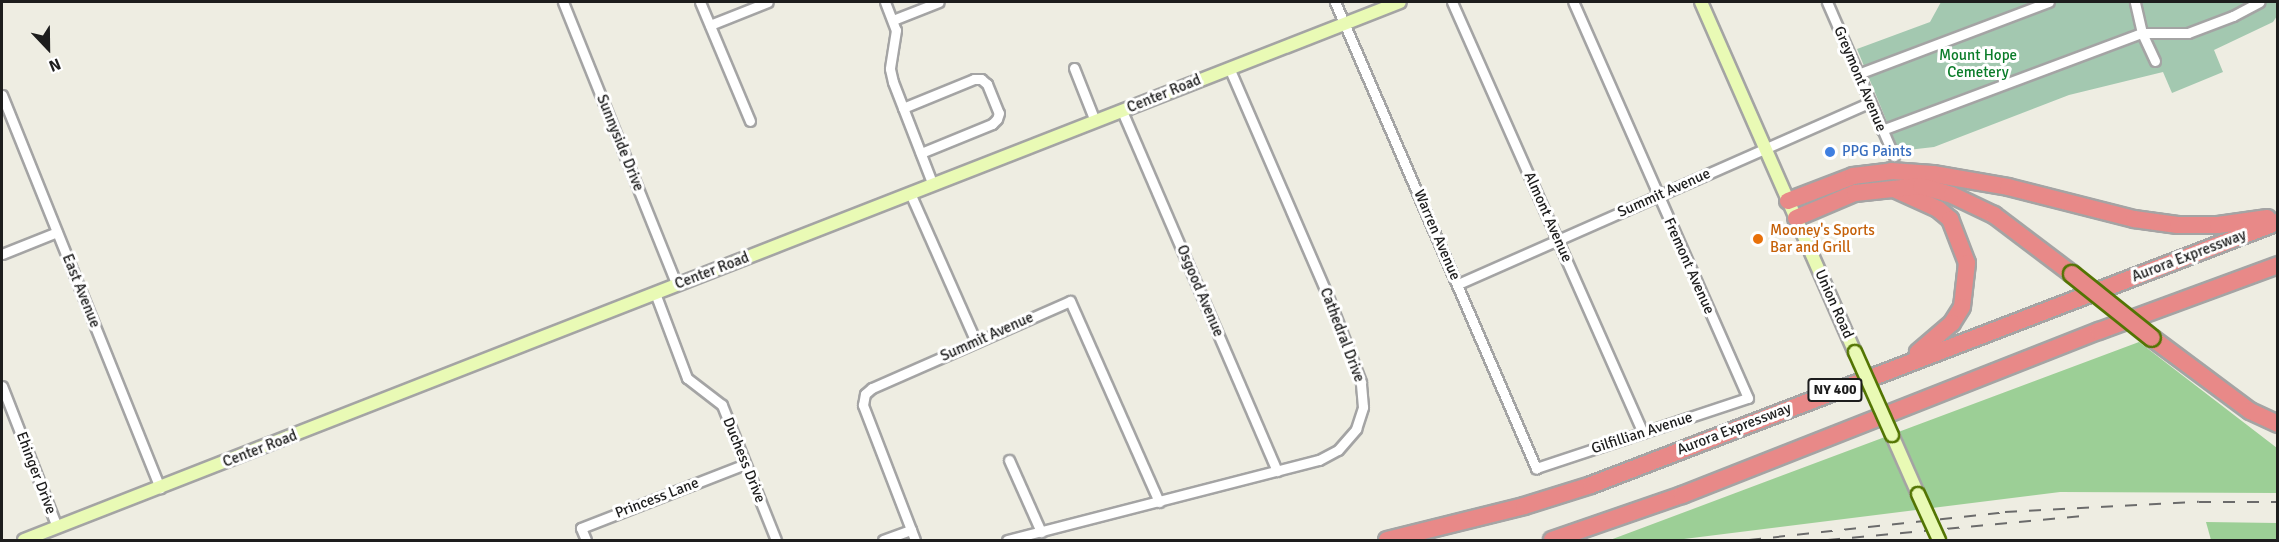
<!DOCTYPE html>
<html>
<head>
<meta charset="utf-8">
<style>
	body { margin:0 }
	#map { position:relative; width:2279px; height:542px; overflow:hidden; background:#eeede2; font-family:Signika,sans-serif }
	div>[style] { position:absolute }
	.forest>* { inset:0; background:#9ccf96 }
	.cemetery>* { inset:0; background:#a3c8b0 }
	.roads { filter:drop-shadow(2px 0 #a4a4a4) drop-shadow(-2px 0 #a4a4a4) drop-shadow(0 2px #a4a4a4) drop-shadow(0 -2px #a4a4a4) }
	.minor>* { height:9px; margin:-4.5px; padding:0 4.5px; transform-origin:4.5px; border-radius:4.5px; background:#fff }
	.secondary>* { height:12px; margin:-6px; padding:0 6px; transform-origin:6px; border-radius:6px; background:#e9fab5 }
	.motorway>* { height:16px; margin:-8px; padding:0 8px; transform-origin:8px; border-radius:8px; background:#e88988 }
	.rail>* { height:2px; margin-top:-1px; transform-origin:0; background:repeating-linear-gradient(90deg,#6b6b6b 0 12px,transparent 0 24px) }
	.bridges { filter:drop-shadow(2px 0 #537503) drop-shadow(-2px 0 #537503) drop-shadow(0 2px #537503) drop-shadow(0 -2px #537503) }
	.secondary-bridge>* { height:12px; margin:-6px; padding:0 6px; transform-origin:6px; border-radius:6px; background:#e9fab5 }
	.motorway-bridge>* { height:16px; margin:-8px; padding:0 8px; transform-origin:8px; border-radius:8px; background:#e88988 }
	.dots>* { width:16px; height:16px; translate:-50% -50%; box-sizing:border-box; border:3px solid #fff; border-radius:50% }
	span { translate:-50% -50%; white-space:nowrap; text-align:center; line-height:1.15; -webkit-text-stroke:6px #fff; paint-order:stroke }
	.shield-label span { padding:2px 4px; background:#fff; border:2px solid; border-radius:4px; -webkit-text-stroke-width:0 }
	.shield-label { font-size:14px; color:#1d1d1d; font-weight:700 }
	.park-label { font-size:15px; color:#0a7c29 }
	.street-label { font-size:15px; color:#1d1d1d }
	.shop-label { font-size:15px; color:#366cbe }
	.left { translate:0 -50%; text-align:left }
	.food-label { font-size:15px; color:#c56008 }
	.frame { position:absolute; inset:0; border:3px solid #1d1d1d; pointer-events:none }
	.north { position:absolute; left:18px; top:18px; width:60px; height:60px; -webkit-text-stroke:4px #fff; paint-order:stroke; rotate:158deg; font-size:16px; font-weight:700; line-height:24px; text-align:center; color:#1d1d1d }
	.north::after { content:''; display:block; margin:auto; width:21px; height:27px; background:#1d1d1d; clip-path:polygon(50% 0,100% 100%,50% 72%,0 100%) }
</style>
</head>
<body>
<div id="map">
	<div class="forest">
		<div style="clip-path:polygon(2139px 342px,2277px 448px,2277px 493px,2060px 492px,1676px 540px,1610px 540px)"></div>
		<div style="clip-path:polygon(2206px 522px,2277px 523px,2277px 540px,2211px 540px)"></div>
	</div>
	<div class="cemetery">
		<div style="clip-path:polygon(1941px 2px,2277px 2px,2277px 16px,2273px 22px,2214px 50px,2223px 72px,2172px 93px,2163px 72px,2069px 95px,1934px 147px,1899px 151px,1857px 49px,1930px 22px)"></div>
	</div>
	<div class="roads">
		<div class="minor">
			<div style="left:563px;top:2px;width:305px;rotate:68.1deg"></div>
			<div style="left:700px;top:2px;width:129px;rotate:67.2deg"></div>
			<div style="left:885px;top:2px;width:30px;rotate:69deg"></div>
			<div style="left:896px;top:30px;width:39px;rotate:99deg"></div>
			<div style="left:890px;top:69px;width:13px;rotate:77deg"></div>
			<div style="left:893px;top:82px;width:110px;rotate:68.8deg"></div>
			<div style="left:1335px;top:2px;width:508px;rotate:66.67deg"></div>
			<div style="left:1536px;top:468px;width:223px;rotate:-18.3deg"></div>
			<div style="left:1748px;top:398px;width:433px;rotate:-113.8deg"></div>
			<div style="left:1452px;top:2px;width:471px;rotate:66.1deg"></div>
			<div style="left:1827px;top:2px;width:168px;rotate:66.5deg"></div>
			<div style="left:893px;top:20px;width:49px;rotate:-21.4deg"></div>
			<div style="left:710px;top:25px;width:62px;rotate:-21.6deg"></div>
			<div style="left:2155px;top:61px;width:31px;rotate:-115deg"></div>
			<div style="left:2142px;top:33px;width:46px"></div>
			<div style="left:2188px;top:33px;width:48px;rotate:-20.7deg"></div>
			<div style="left:2233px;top:16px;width:30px;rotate:-28deg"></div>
			<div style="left:1074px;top:68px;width:57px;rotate:68.4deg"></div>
			<div style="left:1858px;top:74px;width:204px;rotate:-20.7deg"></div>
			<div style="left:2px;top:95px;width:424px;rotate:68.1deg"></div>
			<div style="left:903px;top:108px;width:77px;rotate:-22.2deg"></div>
			<div style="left:974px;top:79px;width:7px"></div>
			<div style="left:981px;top:79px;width:8px;rotate:40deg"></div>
			<div style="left:987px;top:84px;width:31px;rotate:68deg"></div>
			<div style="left:999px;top:113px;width:6px;rotate:108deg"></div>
			<div style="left:997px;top:119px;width:7px;rotate:135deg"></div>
			<div style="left:992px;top:124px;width:77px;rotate:157.8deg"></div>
			<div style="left:1122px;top:111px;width:392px;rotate:66.7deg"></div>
			<div style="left:1882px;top:130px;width:278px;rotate:-20.5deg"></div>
			<div style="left:2142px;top:33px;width:32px;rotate:-103deg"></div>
			<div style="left:910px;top:193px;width:163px;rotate:66.1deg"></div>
			<div style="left:2px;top:254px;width:59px;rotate:-21.8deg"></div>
			<div style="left:1458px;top:284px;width:450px;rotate:-23.8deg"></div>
			<div style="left:655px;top:293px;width:91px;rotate:69.4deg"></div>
			<div style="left:687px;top:378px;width:44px;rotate:37.6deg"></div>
			<div style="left:722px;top:405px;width:145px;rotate:68.2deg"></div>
			<div style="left:2px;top:386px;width:151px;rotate:68.7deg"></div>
			<div style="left:1009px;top:460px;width:79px;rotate:66deg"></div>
			<div style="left:586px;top:540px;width:13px;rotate:-113deg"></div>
			<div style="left:581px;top:528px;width:176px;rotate:-21.3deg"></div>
			<div style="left:883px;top:540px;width:30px;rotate:-20deg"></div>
			<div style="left:915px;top:540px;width:145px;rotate:-111.1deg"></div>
			<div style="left:863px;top:405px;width:11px;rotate:-80deg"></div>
			<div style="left:865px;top:394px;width:9px;rotate:-41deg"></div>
			<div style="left:872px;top:388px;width:216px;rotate:-23.7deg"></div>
			<div style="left:1070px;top:301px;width:220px;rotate:66.1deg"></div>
			<div style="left:1007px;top:540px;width:322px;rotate:-14.4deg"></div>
			<div style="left:1319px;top:460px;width:21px;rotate:-28deg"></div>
			<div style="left:1338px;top:450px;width:28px;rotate:-49deg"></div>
			<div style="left:1356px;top:429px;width:23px;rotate:-72deg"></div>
			<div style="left:1363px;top:407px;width:25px;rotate:-95deg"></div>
			<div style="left:1361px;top:382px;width:94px;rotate:-111.1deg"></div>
			<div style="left:1327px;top:294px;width:246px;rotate:-113.4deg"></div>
		</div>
		<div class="secondary">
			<div style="left:1701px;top:2px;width:382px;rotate:66.3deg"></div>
			<div style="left:1892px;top:435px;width:64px;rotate:66.2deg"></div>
			<div style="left:24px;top:540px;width:1477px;rotate:-21.35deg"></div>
		</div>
		<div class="motorway">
			<div style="left:1896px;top:190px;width:46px;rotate:24.3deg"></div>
			<div style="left:1938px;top:209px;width:16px;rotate:40deg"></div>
			<div style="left:1950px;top:219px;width:47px;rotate:68.9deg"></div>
			<div style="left:1967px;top:263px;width:44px;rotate:96.5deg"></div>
			<div style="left:1962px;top:307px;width:19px;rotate:122deg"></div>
			<div style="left:1952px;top:323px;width:45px;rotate:139.5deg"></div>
			<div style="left:1788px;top:201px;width:70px;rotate:-21deg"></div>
			<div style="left:1853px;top:176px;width:38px;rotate:-7deg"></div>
			<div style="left:1891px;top:171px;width:42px;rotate:4.1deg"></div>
			<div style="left:1933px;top:174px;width:76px;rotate:9.8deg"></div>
			<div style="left:2008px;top:187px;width:130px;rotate:14.3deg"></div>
			<div style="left:2134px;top:219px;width:44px;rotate:7.8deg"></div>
			<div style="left:2178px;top:225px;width:40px"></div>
			<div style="left:2218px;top:225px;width:50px;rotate:-8deg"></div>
			<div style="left:1796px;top:218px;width:64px;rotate:-23deg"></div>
			<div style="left:1855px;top:193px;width:66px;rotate:-6.1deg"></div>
			<div style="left:1921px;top:186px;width:32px;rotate:16deg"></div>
			<div style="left:1952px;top:195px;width:47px;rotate:25.5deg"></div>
			<div style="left:1994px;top:215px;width:98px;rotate:37.1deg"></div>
			<div style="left:2152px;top:338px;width:122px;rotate:36.7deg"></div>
			<div style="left:2250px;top:411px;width:31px;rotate:25deg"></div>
			<div style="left:1387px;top:540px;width:141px;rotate:-13.9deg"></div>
			<div style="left:1524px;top:506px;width:70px;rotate:-17.4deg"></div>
			<div style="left:1591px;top:485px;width:736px;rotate:-20.95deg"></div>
			<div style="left:1552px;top:540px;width:138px;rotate:-19.1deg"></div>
			<div style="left:1682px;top:495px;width:448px;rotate:-21.5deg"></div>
			<div style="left:2099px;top:331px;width:191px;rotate:-20.2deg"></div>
		</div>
	</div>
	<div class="rail">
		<div style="left:1749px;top:540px;width:258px;rotate:-6.2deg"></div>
		<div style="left:2005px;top:512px;width:194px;rotate:-3deg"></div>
		<div style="left:2199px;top:502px;width:79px"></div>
		<div style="left:1828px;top:540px;width:253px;rotate:-5.4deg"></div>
	</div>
	<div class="bridges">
		<div class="secondary-bridge">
			<div style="left:1855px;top:352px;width:91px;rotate:66deg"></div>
			<div style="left:1918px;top:494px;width:51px;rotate:65.5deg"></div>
		</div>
		<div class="motorway-bridge">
			<div style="left:2072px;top:274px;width:102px;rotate:38.7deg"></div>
		</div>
	</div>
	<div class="dots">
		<div style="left:1830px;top:152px;background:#3f7fe0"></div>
		<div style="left:1758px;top:239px;background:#e8710a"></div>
	</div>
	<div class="shield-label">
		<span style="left:1835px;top:390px">NY 400</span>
	</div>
	<div class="park-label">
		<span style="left:1978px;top:64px">Mount Hope<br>Cemetery</span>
	</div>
	<div class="street-label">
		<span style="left:1860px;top:79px;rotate:67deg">Greymont Avenue</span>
		<span style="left:1164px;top:94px;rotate:-22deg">Center Road</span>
		<span style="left:620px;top:143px;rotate:68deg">Sunnyside Drive</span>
		<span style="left:1664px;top:193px;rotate:-24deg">Summit Avenue</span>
		<span style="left:1548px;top:217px;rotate:66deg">Almont Avenue</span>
		<span style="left:1437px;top:235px;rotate:67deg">Warren Avenue</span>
		<span style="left:2189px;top:256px;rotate:-21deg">Aurora Expressway</span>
		<span style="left:1689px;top:266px;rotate:66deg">Fremont Avenue</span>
		<span style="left:712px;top:271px;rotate:-21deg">Center Road</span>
		<span style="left:81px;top:291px;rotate:68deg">East Avenue</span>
		<span style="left:1200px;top:291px;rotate:67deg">Osgood Avenue</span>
		<span style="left:1834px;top:304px;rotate:66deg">Union Road</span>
		<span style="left:1342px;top:335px;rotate:69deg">Cathedral Drive</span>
		<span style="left:987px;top:337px;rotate:-24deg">Summit Avenue</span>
		<span style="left:1734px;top:429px;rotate:-21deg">Aurora Expressway</span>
		<span style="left:1642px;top:433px;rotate:-18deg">Gilfillian Avenue</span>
		<span style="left:260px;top:449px;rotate:-21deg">Center Road</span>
		<span style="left:744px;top:460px;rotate:68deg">Duchess Drive</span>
		<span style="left:36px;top:473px;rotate:69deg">Ehinger Drive</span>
		<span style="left:657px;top:498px;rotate:-21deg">Princess Lane</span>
	</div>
	<div class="shop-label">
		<span class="left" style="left:1842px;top:152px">PPG Paints</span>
	</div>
	<div class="food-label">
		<span class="left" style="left:1770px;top:239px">Mooney's Sports<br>Bar and Grill</span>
	</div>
	<div class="frame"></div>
	<div class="north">N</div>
</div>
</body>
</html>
